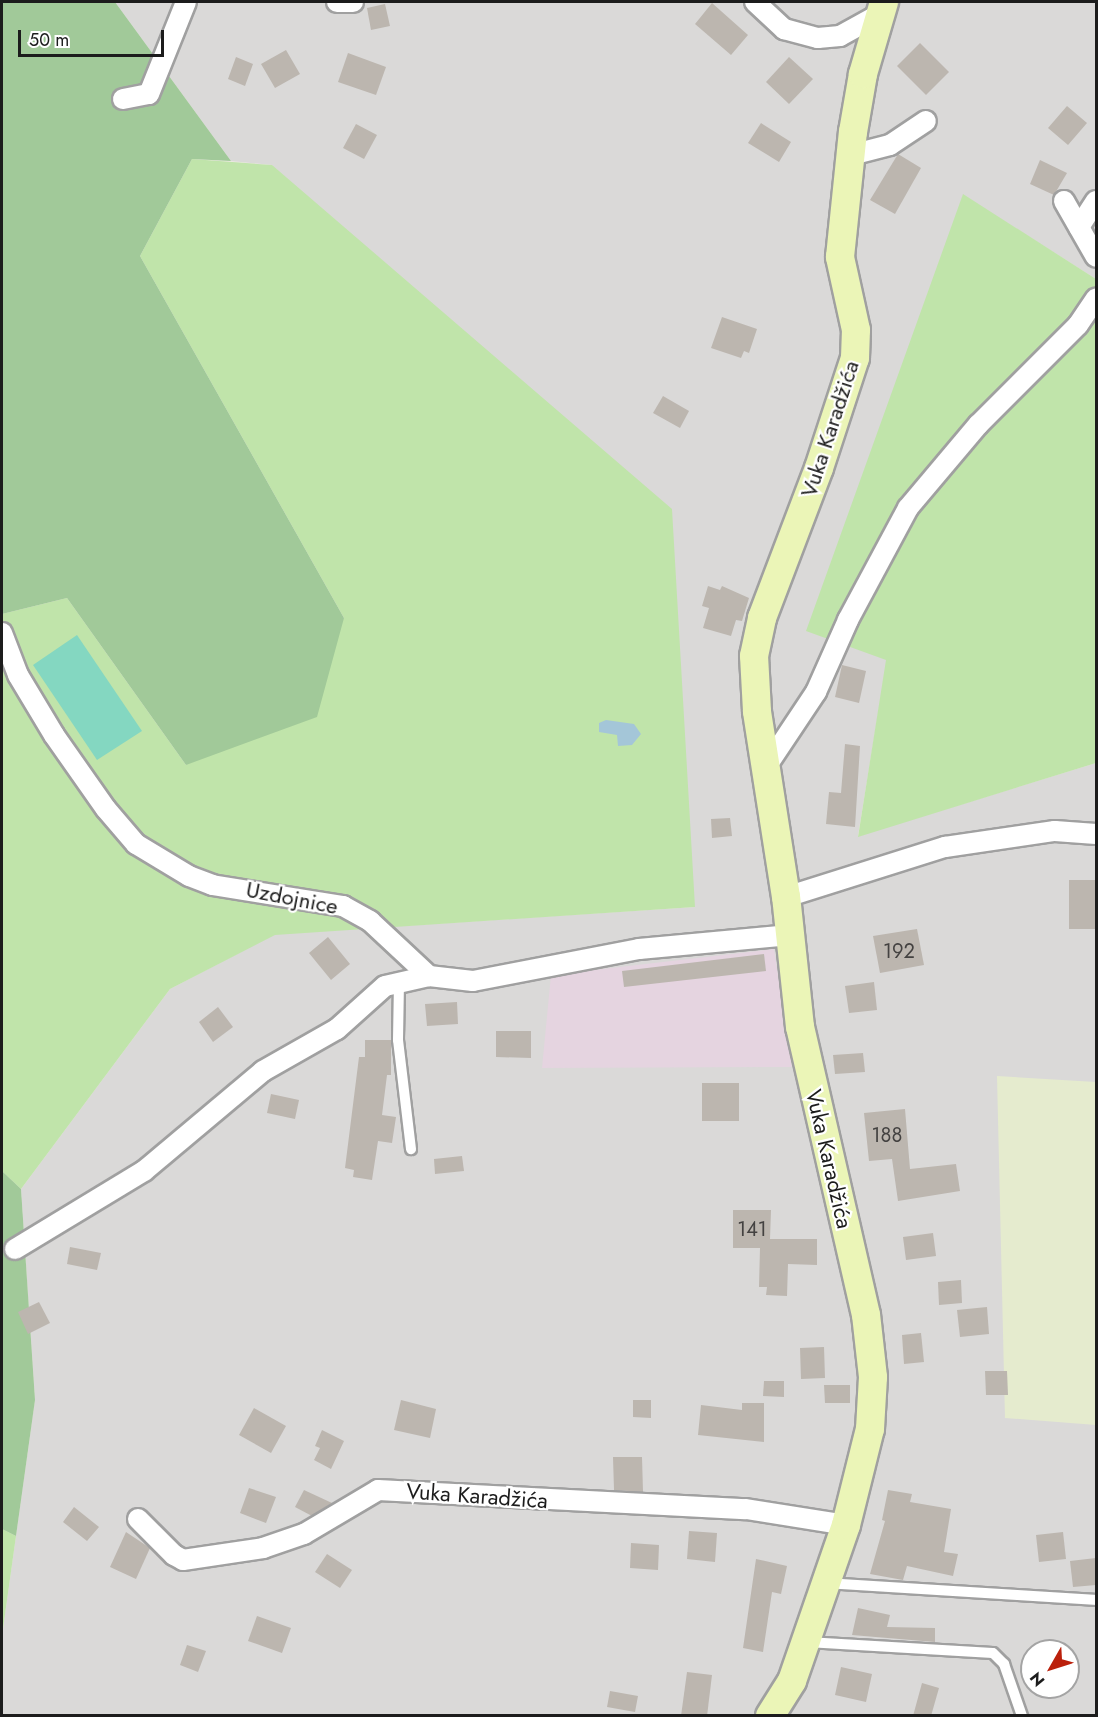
<!DOCTYPE html>
<html>
<head>
<meta charset="utf-8">
<style>
	body { margin:0 }
	#map { position:relative; width:1098px; height:1717px; overflow:hidden; background:#eceae2; font-family:Jost,sans-serif }
	div>[style] { position:absolute }
	.residential>* { inset:0; background:#dad9d8 }
	.industrial>* { inset:0; background:#e5d4e0 }
	.farmland>* { inset:0; background:#e5ebce }
	.grass>* { inset:0; background:#c0e4aa }
	.forest>* { inset:0; background:#a1c999 }
	.pitch>* { inset:0; background:#84d7c1 }
	.water>* { inset:0; background:#a4c6d8 }
	.building>* { inset:0; background:#bcb6af }
	.roads { filter:drop-shadow(2px 0 #a0a0a0) drop-shadow(-2px 0 #a0a0a0) drop-shadow(0 2px #a0a0a0) drop-shadow(0 -2px #a0a0a0) }
	.lane>* { height:10px; margin:-5px; padding:0 5px; transform-origin:5px; border-radius:5px; background:#fff }
	.street>* { height:20px; margin:-10px; padding:0 10px; transform-origin:10px; border-radius:10px; background:#fff }
	.secondary>* { height:28px; margin:-14px; padding:0 14px; transform-origin:14px; border-radius:14px; background:#ebf5b7 }
	span { translate:-50% -50%; white-space:nowrap; text-align:center; line-height:1.15; -webkit-text-stroke:4.5px #fff; paint-order:stroke }
	.number-label { font-size:20px; color:#444241 }
	.number-label span { -webkit-text-stroke-width:0 }
	.street-label { font-size:22px; color:#1c1c1c }
	.frame { position:absolute; inset:0; border:3px solid #1c1c1c; pointer-events:none }
	.north { position:absolute; left:1020px; top:1639px; width:60px; height:60px; box-sizing:border-box; background:#fff; border:2px solid #a4a4a4; border-radius:50%; rotate:231deg; font-size:16px; font-weight:700; line-height:24px; text-align:center; color:#1c1c1c }
	.north::after { content:''; display:block; margin:auto; width:21px; height:27px; background:#bb200c; clip-path:polygon(50% 0,100% 100%,50% 72%,0 100%) }
	.scale { position:absolute; left:18px; top:30px; width:146px; height:27px; box-sizing:border-box; border:3px solid #1c1c1c; border-top:0; padding-left:8px; font-size:18px; line-height:21px; white-space:nowrap; color:#1c1c1c; -webkit-text-stroke:4px #fff; paint-order:stroke }
</style>
</head>
<body>
<div id="map">
	<div class="residential">
		<div style="clip-path:polygon(evenodd,115px 2px,1096px 2px,1096px 279px,963px 195px,858px 836px,1096px 763px,1096px 1715px,2px 1716px,2px 1636px,35px 1400px,21px 1189px,170px 989px,275px 934px,695px 907px,272px 165px,231px 161px,115px 2px,1032px 1651px,1068px 1651px,1068px 1687px,1032px 1687px,1032px 1651px)"></div>
	</div>
	<div class="industrial">
		<div style="clip-path:polygon(774px 949px,792px 1067px,542px 1068px,551px 975px)"></div>
	</div>
	<div class="farmland">
		<div style="clip-path:polygon(997px 1076px,1096px 1082px,1096px 1425px,1005px 1418px)"></div>
	</div>
	<div class="grass">
		<div style="clip-path:polygon(192px 159px,272px 165px,672px 509px,695px 907px,275px 935px,170px 989px,21px 1189px,2px 1171px,2px 614px,67px 598px,186px 765px,344px 618px,140px 256px)"></div>
		<div style="clip-path:polygon(963px 194px,1096px 279px,1096px 763px,858px 837px,886px 660px,806px 631px)"></div>
		<div style="clip-path:polygon(2px 1529px,16px 1536px,2px 1636px)"></div>
	</div>
	<div class="forest">
		<div style="clip-path:polygon(2px 2px,115px 2px,231px 161px,192px 159px,140px 256px,344px 618px,317px 717px,186px 765px,67px 598px,2px 614px)"></div>
		<div style="clip-path:polygon(2px 1171px,21px 1189px,35px 1400px,16px 1536px,2px 1529px)"></div>
	</div>
	<div class="pitch">
		<div style="clip-path:polygon(77px 635px,142px 731px,97px 760px,33px 665px)"></div>
	</div>
	<div class="water">
		<div style="clip-path:polygon(606px 720px,634px 724px,641px 734px,632px 745px,618px 746px,617px 735px,599px 732px,599px 723px)"></div>
	</div>
	<div class="building">
		<div style="clip-path:polygon(712px 3px,748px 35px,731px 55px,695px 24px)"></div>
		<div style="clip-path:polygon(385px 4px,390px 26px,371px 30px,367px 8px)"></div>
		<div style="clip-path:polygon(920px 43px,949px 72px,926px 95px,897px 66px)"></div>
		<div style="clip-path:polygon(286px 50px,300px 74px,275px 88px,261px 64px)"></div>
		<div style="clip-path:polygon(348px 53px,386px 67px,376px 95px,338px 82px)"></div>
		<div style="clip-path:polygon(236px 57px,253px 64px,245px 86px,228px 79px)"></div>
		<div style="clip-path:polygon(789px 57px,813px 79px,789px 104px,766px 82px)"></div>
		<div style="clip-path:polygon(1067px 106px,1087px 123px,1068px 145px,1048px 128px)"></div>
		<div style="clip-path:polygon(761px 123px,791px 142px,779px 162px,748px 143px)"></div>
		<div style="clip-path:polygon(356px 124px,377px 135px,364px 159px,343px 148px)"></div>
		<div style="clip-path:polygon(898px 154px,921px 168px,895px 214px,870px 200px)"></div>
		<div style="clip-path:polygon(1040px 160px,1067px 173px,1054px 195px,1030px 184px)"></div>
		<div style="clip-path:polygon(722px 317px,757px 329px,749px 353px,744px 351px,741px 358px,711px 348px)"></div>
		<div style="clip-path:polygon(663px 396px,689px 411px,680px 428px,653px 413px)"></div>
		<div style="clip-path:polygon(708px 586px,720px 590px,722px 586px,749px 598px,742px 621px,736px 620px,731px 636px,703px 628px,709px 608px,702px 606px)"></div>
		<div style="clip-path:polygon(842px 665px,866px 671px,859px 703px,835px 697px)"></div>
		<div style="clip-path:polygon(845px 744px,860px 746px,855px 827px,826px 824px,829px 792px,841px 793px)"></div>
		<div style="clip-path:polygon(730px 818px,732px 836px,712px 838px,711px 819px)"></div>
		<div style="clip-path:polygon(1069px 880px,1096px 880px,1096px 929px,1069px 929px)"></div>
		<div style="clip-path:polygon(917px 929px,924px 965px,880px 973px,873px 936px)"></div>
		<div style="clip-path:polygon(328px 937px,350px 964px,331px 980px,309px 953px)"></div>
		<div style="clip-path:polygon(764px 954px,766px 971px,624px 987px,622px 971px)"></div>
		<div style="clip-path:polygon(874px 982px,877px 1010px,849px 1013px,845px 986px)"></div>
		<div style="clip-path:polygon(457px 1002px,458px 1024px,427px 1026px,425px 1004px)"></div>
		<div style="clip-path:polygon(218px 1007px,233px 1027px,213px 1042px,199px 1022px)"></div>
		<div style="clip-path:polygon(496px 1031px,531px 1031px,531px 1058px,496px 1057px)"></div>
		<div style="clip-path:polygon(365px 1040px,391px 1040px,391px 1075px,387px 1075px,382px 1115px,396px 1117px,392px 1143px,378px 1141px,372px 1180px,353px 1177px,354px 1170px,345px 1168px,359px 1057px,365px 1057px)"></div>
		<div style="clip-path:polygon(863px 1053px,865px 1072px,835px 1074px,833px 1055px)"></div>
		<div style="clip-path:polygon(702px 1083px,739px 1083px,739px 1121px,702px 1121px)"></div>
		<div style="clip-path:polygon(271px 1094px,299px 1100px,295px 1119px,267px 1113px)"></div>
		<div style="clip-path:polygon(905px 1109px,910px 1169px,956px 1164px,960px 1191px,898px 1201px,892px 1159px,869px 1161px,864px 1113px)"></div>
		<div style="clip-path:polygon(462px 1156px,464px 1171px,435px 1174px,434px 1159px)"></div>
		<div style="clip-path:polygon(733px 1210px,771px 1210px,770px 1239px,817px 1239px,817px 1265px,788px 1264px,787px 1296px,766px 1295px,767px 1287px,759px 1287px,760px 1248px,733px 1248px)"></div>
		<div style="clip-path:polygon(933px 1233px,936px 1256px,906px 1260px,903px 1237px)"></div>
		<div style="clip-path:polygon(70px 1247px,101px 1253px,97px 1270px,67px 1264px)"></div>
		<div style="clip-path:polygon(961px 1280px,962px 1303px,939px 1305px,938px 1282px)"></div>
		<div style="clip-path:polygon(39px 1302px,50px 1323px,28px 1334px,18px 1312px)"></div>
		<div style="clip-path:polygon(987px 1307px,989px 1334px,960px 1337px,957px 1310px)"></div>
		<div style="clip-path:polygon(921px 1333px,924px 1362px,904px 1364px,902px 1335px)"></div>
		<div style="clip-path:polygon(824px 1347px,825px 1378px,801px 1379px,800px 1348px)"></div>
		<div style="clip-path:polygon(985px 1371px,1007px 1371px,1008px 1395px,986px 1395px)"></div>
		<div style="clip-path:polygon(764px 1381px,784px 1381px,784px 1397px,763px 1396px)"></div>
		<div style="clip-path:polygon(824px 1385px,850px 1385px,850px 1403px,825px 1403px)"></div>
		<div style="clip-path:polygon(401px 1400px,436px 1409px,430px 1438px,394px 1430px)"></div>
		<div style="clip-path:polygon(633px 1400px,651px 1400px,651px 1418px,633px 1417px)"></div>
		<div style="clip-path:polygon(742px 1403px,764px 1403px,764px 1442px,698px 1435px,701px 1405px,742px 1410px)"></div>
		<div style="clip-path:polygon(254px 1408px,286px 1426px,271px 1453px,239px 1435px)"></div>
		<div style="clip-path:polygon(322px 1430px,344px 1441px,331px 1469px,314px 1460px,320px 1448px,315px 1446px)"></div>
		<div style="clip-path:polygon(613px 1457px,642px 1457px,643px 1492px,614px 1490px)"></div>
		<div style="clip-path:polygon(249px 1488px,276px 1497px,266px 1523px,240px 1513px)"></div>
		<div style="clip-path:polygon(304px 1490px,332px 1503px,312px 1516px,295px 1507px)"></div>
		<div style="clip-path:polygon(888px 1490px,912px 1494px,910px 1502px,951px 1509px,944px 1552px,958px 1554px,953px 1576px,907px 1566px,903px 1580px,870px 1574px,885px 1521px,882px 1520px)"></div>
		<div style="clip-path:polygon(74px 1507px,99px 1527px,87px 1541px,63px 1522px)"></div>
		<div style="clip-path:polygon(689px 1531px,717px 1533px,715px 1562px,687px 1559px)"></div>
		<div style="clip-path:polygon(126px 1532px,150px 1548px,136px 1579px,110px 1567px)"></div>
		<div style="clip-path:polygon(1063px 1532px,1066px 1559px,1039px 1562px,1036px 1535px)"></div>
		<div style="clip-path:polygon(631px 1543px,659px 1545px,658px 1570px,630px 1568px)"></div>
		<div style="clip-path:polygon(327px 1554px,352px 1570px,340px 1588px,315px 1572px)"></div>
		<div style="clip-path:polygon(1096px 1558px,1096px 1585px,1073px 1587px,1070px 1561px)"></div>
		<div style="clip-path:polygon(756px 1559px,787px 1566px,781px 1594px,772px 1592px,763px 1652px,743px 1648px)"></div>
		<div style="clip-path:polygon(858px 1608px,890px 1615px,887px 1627px,935px 1628px,935px 1642px,852px 1635px)"></div>
		<div style="clip-path:polygon(257px 1616px,291px 1628px,282px 1653px,248px 1641px)"></div>
		<div style="clip-path:polygon(187px 1645px,206px 1651px,198px 1672px,180px 1665px)"></div>
		<div style="clip-path:polygon(841px 1667px,872px 1674px,866px 1702px,835px 1695px)"></div>
		<div style="clip-path:polygon(687px 1672px,712px 1675px,707px 1716px,681px 1716px)"></div>
		<div style="clip-path:polygon(922px 1683px,939px 1688px,931px 1716px,913px 1716px)"></div>
		<div style="clip-path:polygon(610px 1691px,638px 1696px,635px 1712px,607px 1707px)"></div>
	</div>
	<div class="roads">
		<div class="lane">
			<div style="left:399px;top:982px;width:58px;rotate:91deg"></div>
			<div style="left:398px;top:1040px;width:110px;rotate:83.2deg"></div>
			<div style="left:826px;top:1583px;width:271px;rotate:3.6deg"></div>
			<div style="left:807px;top:1642px;width:186px;rotate:3.4deg"></div>
			<div style="left:993px;top:1653px;width:16px;rotate:45deg"></div>
			<div style="left:1004px;top:1664px;width:55px;rotate:70.9deg"></div>
		</div>
		<div class="street">
			<div style="left:337px;top:2px;width:16px"></div>
			<div style="left:755px;top:2px;width:40px;rotate:43deg"></div>
			<div style="left:784px;top:29px;width:35px;rotate:15deg"></div>
			<div style="left:818px;top:38px;width:22px;rotate:-5deg"></div>
			<div style="left:840px;top:36px;width:46px;rotate:-28.8deg"></div>
			<div style="left:123px;top:99px;width:26px;rotate:-11deg"></div>
			<div style="left:149px;top:94px;width:99px;rotate:-68.1deg"></div>
			<div style="left:851px;top:155px;width:40px;rotate:-14.4deg"></div>
			<div style="left:890px;top:145px;width:43px;rotate:-33.7deg"></div>
			<div style="left:1064px;top:201px;width:64px;rotate:60.3deg"></div>
			<div style="left:1079px;top:227px;width:31px;rotate:-57deg"></div>
			<div style="left:2px;top:633px;width:45px;rotate:69.1deg"></div>
			<div style="left:18px;top:675px;width:70px;rotate:59deg"></div>
			<div style="left:54px;top:735px;width:90px;rotate:54.9deg"></div>
			<div style="left:106px;top:809px;width:46px;rotate:49.4deg"></div>
			<div style="left:136px;top:844px;width:62px;rotate:31.1deg"></div>
			<div style="left:189px;top:876px;width:25px;rotate:21deg"></div>
			<div style="left:212px;top:885px;width:133px;rotate:9.1deg"></div>
			<div style="left:343px;top:906px;width:31px;rotate:29deg"></div>
			<div style="left:370px;top:921px;width:81px;rotate:43deg"></div>
			<div style="left:429px;top:976px;width:44px;rotate:6.5deg"></div>
			<div style="left:473px;top:981px;width:169px;rotate:-10.9deg"></div>
			<div style="left:639px;top:949px;width:152px;rotate:-5.3deg"></div>
			<div style="left:764px;top:770px;width:94px;rotate:-56.3deg"></div>
			<div style="left:816px;top:692px;width:79px;rotate:-66deg"></div>
			<div style="left:848px;top:620px;width:127px;rotate:-61.8deg"></div>
			<div style="left:908px;top:508px;width:109px;rotate:-49.9deg"></div>
			<div style="left:978px;top:425px;width:141px;rotate:-45deg"></div>
			<div style="left:1078px;top:325px;width:32px;rotate:-56deg"></div>
			<div style="left:786px;top:897px;width:167px;rotate:-17.5deg"></div>
			<div style="left:945px;top:847px;width:111px;rotate:-8.3deg"></div>
			<div style="left:1055px;top:831px;width:41px;rotate:4.2deg"></div>
			<div style="left:15px;top:1249px;width:151px;rotate:-31.2deg"></div>
			<div style="left:144px;top:1171px;width:155px;rotate:-40deg"></div>
			<div style="left:263px;top:1071px;width:85px;rotate:-29.6deg"></div>
			<div style="left:337px;top:1029px;width:64px;rotate:-41.9deg"></div>
			<div style="left:385px;top:986px;width:45px;rotate:-12.8deg"></div>
			<div style="left:138px;top:1519px;width:51px;rotate:45deg"></div>
			<div style="left:174px;top:1555px;width:10px;rotate:29deg"></div>
			<div style="left:183px;top:1560px;width:81px;rotate:-8.5deg"></div>
			<div style="left:263px;top:1548px;width:43px;rotate:-18.9deg"></div>
			<div style="left:304px;top:1534px;width:86px;rotate:-30.7deg"></div>
			<div style="left:378px;top:1490px;width:368px;rotate:3deg"></div>
			<div style="left:746px;top:1509px;width:101px;rotate:9.1deg"></div>
		</div>
		<div class="secondary">
			<div style="left:770px;top:1716px;width:41px;rotate:-57.8deg"></div>
			<div style="left:792px;top:1681px;width:165px;rotate:-70.9deg"></div>
			<div style="left:846px;top:1525px;width:99px;rotate:-76deg"></div>
			<div style="left:870px;top:1429px;width:52px;rotate:-86.7deg"></div>
			<div style="left:873px;top:1377px;width:62px;rotate:-96.4deg"></div>
			<div style="left:866px;top:1315px;width:295px;rotate:-102.9deg"></div>
			<div style="left:800px;top:1027px;width:131px;rotate:-96.1deg"></div>
			<div style="left:786px;top:897px;width:188px;rotate:-98.9deg"></div>
			<div style="left:757px;top:711px;width:55px;rotate:-93.1deg"></div>
			<div style="left:754px;top:656px;width:39px;rotate:-78deg"></div>
			<div style="left:762px;top:618px;width:160px;rotate:-69.2deg"></div>
			<div style="left:819px;top:468px;width:116px;rotate:-71.9deg"></div>
			<div style="left:855px;top:358px;width:28px;rotate:-88deg"></div>
			<div style="left:856px;top:330px;width:75px;rotate:-102.4deg"></div>
			<div style="left:840px;top:257px;width:126px;rotate:-84.1deg"></div>
			<div style="left:853px;top:132px;width:59px;rotate:-80.2deg"></div>
			<div style="left:863px;top:74px;width:75px;rotate:-73.7deg"></div>
		</div>
	</div>
	<div class="number-label">
		<span style="left:899px;top:951px">192</span>
		<span style="left:887px;top:1135px">188</span>
		<span style="left:752px;top:1229px">141</span>
	</div>
	<div class="street-label">
		<span style="left:830px;top:429px;rotate:-72deg">Vuka Karadžića</span>
		<span style="left:292px;top:898px;rotate:11deg">Uzdojnice</span>
		<span style="left:829px;top:1159px;rotate:77deg">Vuka Karadžića</span>
		<span style="left:477px;top:1496px;rotate:4deg">Vuka Karadžića</span>
	</div>
	<div class="frame"></div>
	<div class="north">N</div>
	<div class="scale">50 m</div>
</div>
</body>
</html>
